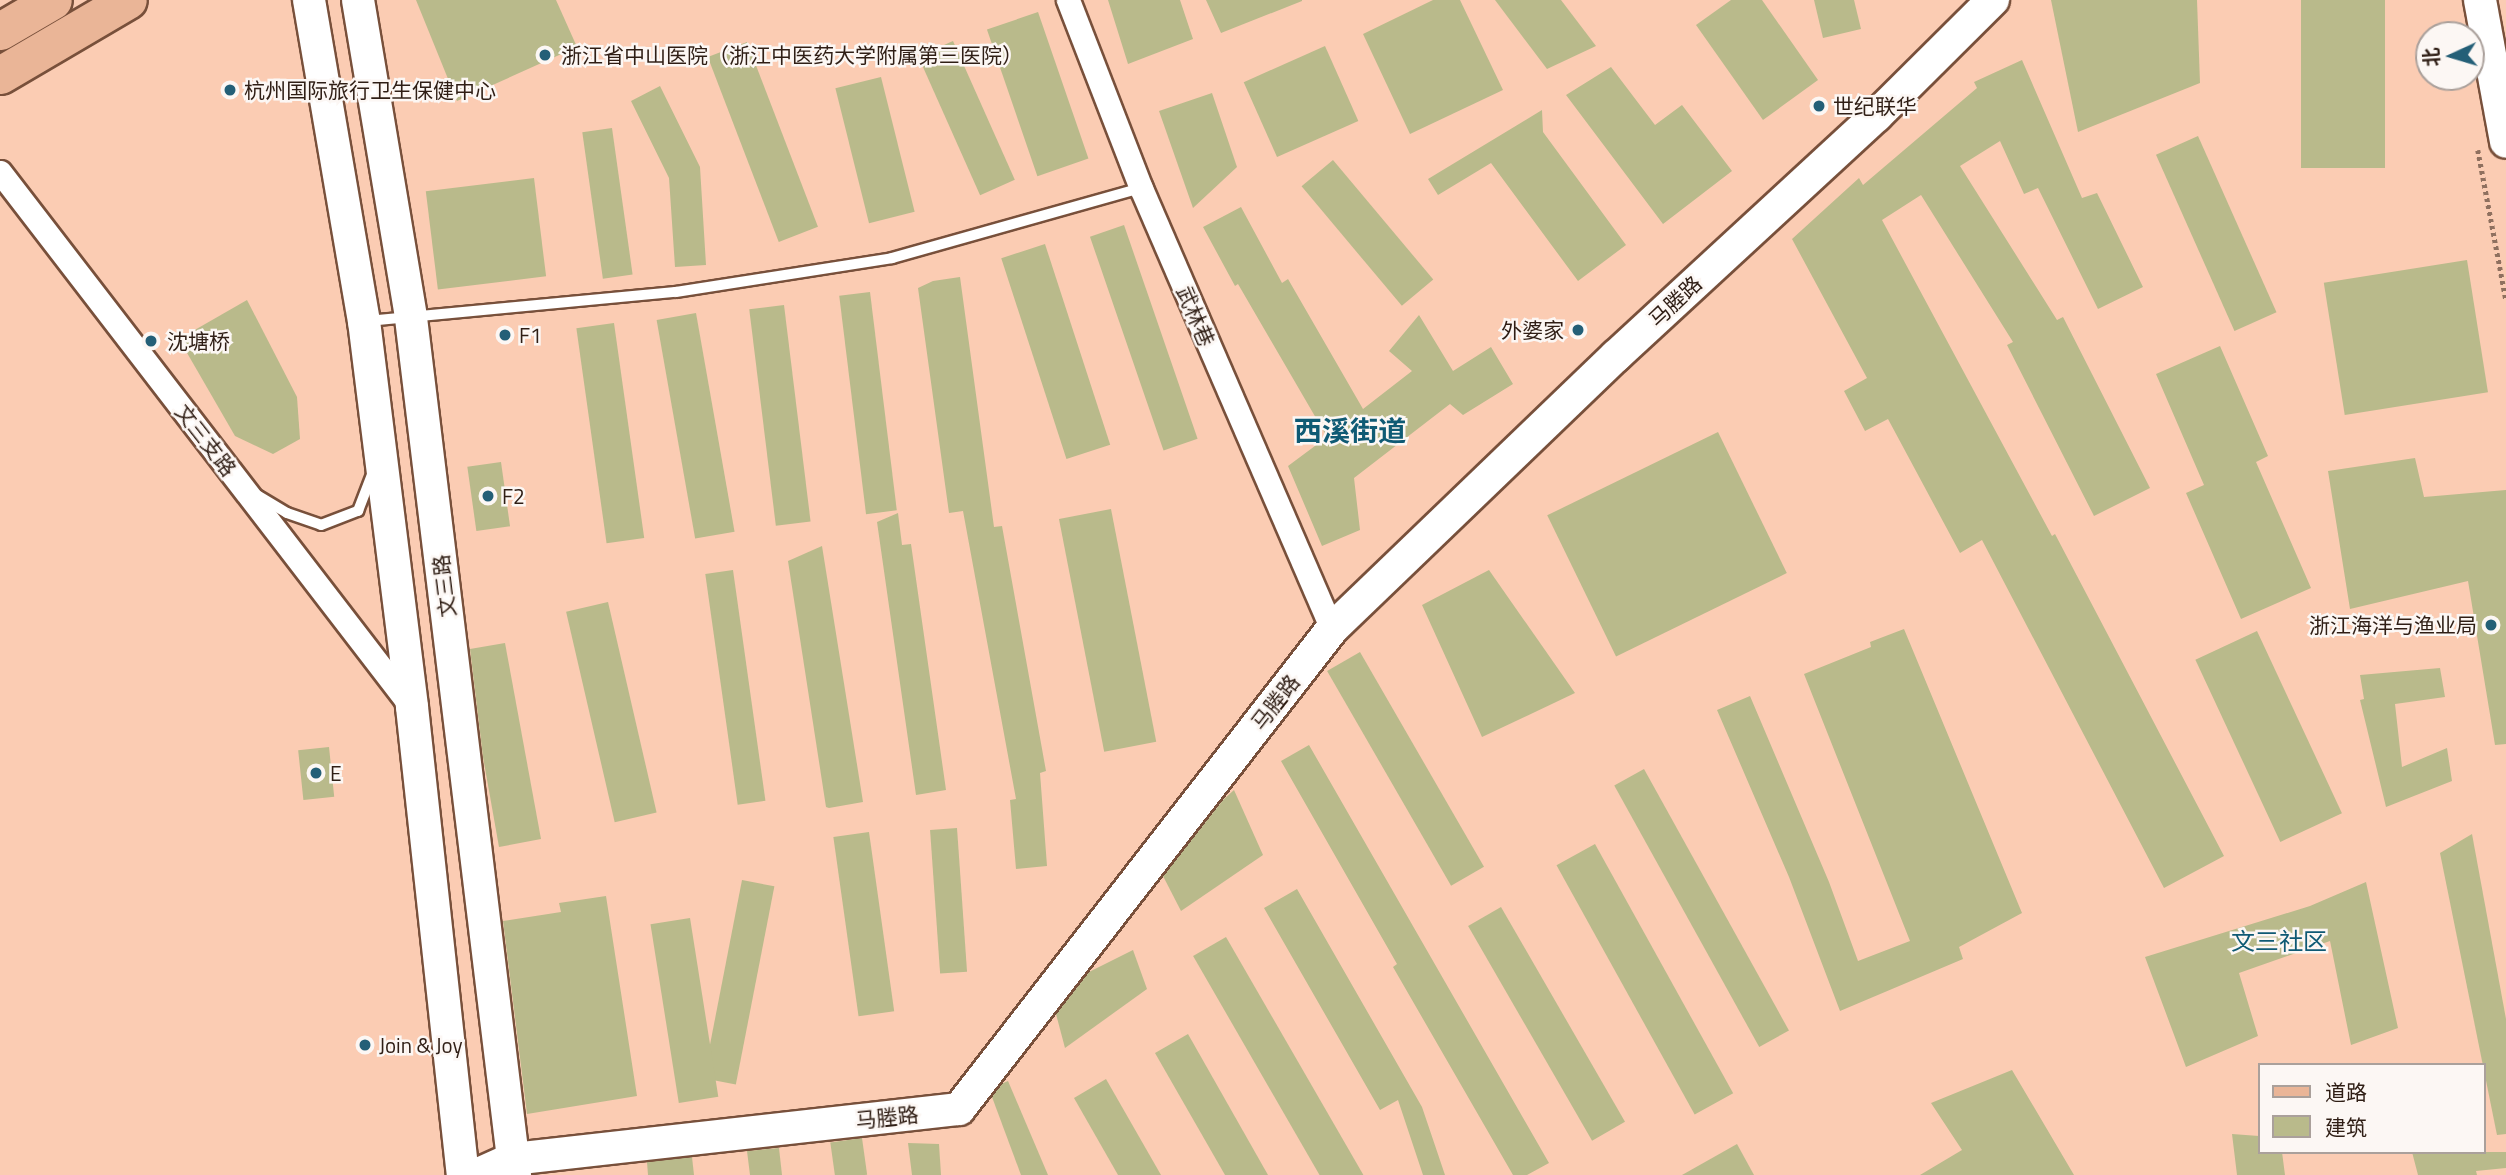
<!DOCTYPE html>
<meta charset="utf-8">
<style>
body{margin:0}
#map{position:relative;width:2506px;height:1175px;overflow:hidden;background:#fbccb3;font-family:"Titillium Web","Noto Sans SC",sans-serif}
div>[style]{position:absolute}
.building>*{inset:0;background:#b9ba8b;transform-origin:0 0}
.path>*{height:4.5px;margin-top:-2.25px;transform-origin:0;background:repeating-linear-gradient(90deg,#8f705f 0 3.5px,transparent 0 7px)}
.roads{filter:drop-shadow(2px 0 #78503b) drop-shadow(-2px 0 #78503b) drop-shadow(0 2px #78503b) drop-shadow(0 -2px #78503b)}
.lane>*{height:10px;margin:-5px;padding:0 5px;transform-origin:5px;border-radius:5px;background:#fff}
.street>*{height:23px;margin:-11.5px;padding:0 11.5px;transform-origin:11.5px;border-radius:11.5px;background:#fff}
.secondary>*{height:32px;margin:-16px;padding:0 16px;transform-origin:16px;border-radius:16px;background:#fff}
.primary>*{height:37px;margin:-18.5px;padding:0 18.5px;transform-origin:18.5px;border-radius:18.5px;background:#eab597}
.dots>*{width:19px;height:19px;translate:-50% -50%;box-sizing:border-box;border:4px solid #fcf7f4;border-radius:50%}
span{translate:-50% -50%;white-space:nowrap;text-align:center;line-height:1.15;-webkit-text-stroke:5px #fcf7f4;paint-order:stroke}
.poi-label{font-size:21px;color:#2f1e15}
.left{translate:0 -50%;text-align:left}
.right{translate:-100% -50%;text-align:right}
.street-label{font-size:21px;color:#2f1e15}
.quarter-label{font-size:24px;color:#0f5a74}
.district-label{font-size:28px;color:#0f5a74;font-weight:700}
.legend{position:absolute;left:2258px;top:1063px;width:228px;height:91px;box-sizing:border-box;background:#fcf7f4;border:2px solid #aaa09b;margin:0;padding:9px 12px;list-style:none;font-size:21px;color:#2f1e15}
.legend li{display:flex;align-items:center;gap:14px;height:35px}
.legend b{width:35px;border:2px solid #aaa09b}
.north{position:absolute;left:2415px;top:21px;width:70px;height:70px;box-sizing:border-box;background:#fcf7f4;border:2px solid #aaa09b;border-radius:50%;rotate:266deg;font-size:19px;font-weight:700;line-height:28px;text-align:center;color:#2f1e15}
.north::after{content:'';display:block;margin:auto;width:24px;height:32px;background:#245f77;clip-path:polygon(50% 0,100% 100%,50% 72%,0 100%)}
</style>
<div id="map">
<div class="building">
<i style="clip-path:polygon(416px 0,556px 0,577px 47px,457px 101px)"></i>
<i style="clip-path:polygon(1108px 0,1180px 0,1193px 39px,1128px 64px)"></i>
<i style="clip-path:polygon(1206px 0,1302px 0,1302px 1px,1221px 33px)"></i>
<i style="clip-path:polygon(1433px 0,1460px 0,1503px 90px,1410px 134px,1363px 34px)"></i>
<i style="clip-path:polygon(1495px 0,1561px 0,1596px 46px,1547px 69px)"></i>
<i style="clip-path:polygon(1731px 0,1762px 0,1818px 80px,1763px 120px,1696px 25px)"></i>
<i style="clip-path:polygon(1814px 0,1854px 0,1861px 29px,1823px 38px)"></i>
<i style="clip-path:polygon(2051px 0,2197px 0,2200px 83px,2078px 132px)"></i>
<i style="left:2301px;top:0;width:84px;height:168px"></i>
<i style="left:1038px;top:12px;width:155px;height:54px;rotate:71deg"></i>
<i style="left:953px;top:41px;width:152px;height:38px;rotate:66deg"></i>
<i style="left:747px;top:42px;width:198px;height:42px;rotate:69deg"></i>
<i style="left:1325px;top:46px;width:82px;height:89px;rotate:66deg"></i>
<i style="clip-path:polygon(2022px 60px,2082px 198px,2097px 193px,2143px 287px,2098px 309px,2038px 188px,2024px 194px,2000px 141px,1960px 166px,2057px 320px,2063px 317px,2150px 488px,2094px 516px,2007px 345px,2013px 342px,1921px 195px,1882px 220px,2052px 536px,2055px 534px,2224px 856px,2164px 888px,1982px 540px,1960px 553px,1888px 419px,1865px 431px,1844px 391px,1867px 378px,1792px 239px,1859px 178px,1863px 185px,1977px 88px,1974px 82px)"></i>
<i style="clip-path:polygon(1611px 67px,1655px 125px,1682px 105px,1732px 171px,1663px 224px,1566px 95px)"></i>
<i style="left:881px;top:77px;width:139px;height:47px;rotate:76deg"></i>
<i style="clip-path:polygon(660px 86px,700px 167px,706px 265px,675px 267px,669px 178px,631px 101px)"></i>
<i style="clip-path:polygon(1212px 93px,1237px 167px,1193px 208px,1159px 111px)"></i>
<i style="clip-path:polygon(1542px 110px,1543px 132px,1626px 245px,1578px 281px,1491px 163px,1438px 195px,1428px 179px)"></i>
<i style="left:612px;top:128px;width:148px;height:30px;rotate:82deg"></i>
<i style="left:2198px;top:136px;width:193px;height:46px;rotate:66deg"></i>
<i style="left:1333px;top:160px;width:156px;height:41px;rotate:50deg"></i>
<i style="left:534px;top:178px;width:99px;height:109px;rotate:83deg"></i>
<i style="clip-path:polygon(1241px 207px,1282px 283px,1288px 279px,1363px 409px,1412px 371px,1389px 351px,1419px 315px,1453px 371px,1491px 347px,1513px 384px,1463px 415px,1450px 404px,1354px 478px,1360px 530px,1322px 546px,1288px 466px,1327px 437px,1238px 284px,1235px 286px,1203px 227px)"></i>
<i style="left:1124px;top:225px;width:226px;height:36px;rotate:71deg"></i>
<i style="left:1045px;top:244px;width:211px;height:46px;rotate:72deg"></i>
<i style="left:2467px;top:260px;width:134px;height:145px;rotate:81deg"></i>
<i style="clip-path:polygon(960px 277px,994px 527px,1002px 526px,1046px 771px,1040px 773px,1047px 866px,1016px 869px,1010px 800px,1016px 799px,963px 511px,949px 513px,918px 288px,933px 281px)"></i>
<i style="left:870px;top:292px;width:220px;height:31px;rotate:83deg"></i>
<i style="clip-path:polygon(247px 300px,297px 397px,300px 439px,273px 454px,235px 436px,179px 339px)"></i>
<i style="left:784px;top:305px;width:218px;height:35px;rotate:83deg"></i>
<i style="left:696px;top:313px;width:222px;height:40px;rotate:80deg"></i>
<i style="left:614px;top:323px;width:217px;height:38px;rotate:82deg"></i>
<i style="clip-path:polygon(2220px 346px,2268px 456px,2256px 462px,2311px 588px,2241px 619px,2186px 493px,2204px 485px,2156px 374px)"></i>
<i style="left:1718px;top:432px;width:157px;height:190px;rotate:64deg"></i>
<i style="clip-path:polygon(2415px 458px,2424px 497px,2506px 490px,2506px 744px,2495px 745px,2468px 581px,2350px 609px,2328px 471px)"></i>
<i style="left:501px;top:462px;width:65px;height:34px;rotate:82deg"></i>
<i style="left:1111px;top:509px;width:237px;height:53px;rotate:79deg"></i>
<i style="clip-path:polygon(898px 513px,902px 545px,911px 544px,946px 790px,916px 795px,877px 522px)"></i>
<i style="clip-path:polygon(822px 546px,863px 802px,829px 808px,826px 807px,788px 561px)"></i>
<i style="left:733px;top:570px;width:233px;height:28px;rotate:82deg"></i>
<i style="clip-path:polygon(1489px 570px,1575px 693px,1482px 737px,1422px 605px)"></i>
<i style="left:608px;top:602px;width:216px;height:43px;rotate:77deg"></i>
<i style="clip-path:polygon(1904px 629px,2022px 913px,1959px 947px,1963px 959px,1840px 1011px,1789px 877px,1717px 710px,1750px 696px,1829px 882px,1858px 961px,1910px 941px,1804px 674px,1871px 647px,1870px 642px)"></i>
<i style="left:2257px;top:631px;width:201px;height:68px;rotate:65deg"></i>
<i style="clip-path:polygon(505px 643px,541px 839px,499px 847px,483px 757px,470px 649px)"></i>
<i style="left:1360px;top:652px;width:248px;height:38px;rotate:60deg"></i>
<i style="clip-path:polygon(2440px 668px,2445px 697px,2395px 704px,2402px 767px,2447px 748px,2452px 781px,2386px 807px,2360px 700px,2364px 699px,2360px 675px)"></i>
<i style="clip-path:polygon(1309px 745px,1549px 1163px,1527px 1175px,1513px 1175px,1393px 967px,1397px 964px,1281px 761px)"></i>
<i style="left:329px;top:747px;width:50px;height:31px;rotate:84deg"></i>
<i style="left:1644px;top:769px;width:299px;height:34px;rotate:61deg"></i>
<i style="clip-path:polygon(1234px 790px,1263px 855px,1181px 911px,1163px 876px,1223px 800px)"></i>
<i style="left:957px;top:828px;width:144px;height:27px;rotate:86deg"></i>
<i style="left:869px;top:832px;width:181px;height:36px;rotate:82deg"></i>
<i style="clip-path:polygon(2472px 834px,2506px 1019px,2506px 1134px,2497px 1135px,2440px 853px)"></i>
<i style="left:1595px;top:844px;width:285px;height:44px;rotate:61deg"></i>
<i style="left:742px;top:880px;width:33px;height:202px;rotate:11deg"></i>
<i style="clip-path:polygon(2366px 882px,2398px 1028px,2351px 1045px,2330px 941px,2239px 973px,2258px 1036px,2186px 1067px,2145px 957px,2310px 906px)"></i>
<i style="clip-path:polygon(1297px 889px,1422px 1107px,1445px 1175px,1423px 1175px,1398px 1100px,1380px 1110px,1264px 908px)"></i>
<i style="clip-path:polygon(606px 896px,637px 1096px,527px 1114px,503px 921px,561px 912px,559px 903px)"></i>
<i style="left:1501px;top:907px;width:248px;height:38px;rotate:60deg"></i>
<i style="left:690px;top:918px;width:181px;height:40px;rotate:81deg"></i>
<i style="left:1226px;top:937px;width:275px;height:38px;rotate:60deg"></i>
<i style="clip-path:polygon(1133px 950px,1147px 989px,1065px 1048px,1056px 1014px,1089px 972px)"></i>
<i style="clip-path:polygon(1188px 1034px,1268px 1175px,1225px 1175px,1155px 1053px)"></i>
<i style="clip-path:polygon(2012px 1070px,2074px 1175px,1920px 1175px,1962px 1150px,1931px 1103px)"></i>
<i style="clip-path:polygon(1106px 1079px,1161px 1175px,1118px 1175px,1074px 1098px)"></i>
<i style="clip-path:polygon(1008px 1081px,1048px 1175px,1021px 1175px,992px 1097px,1001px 1084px)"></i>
<i style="clip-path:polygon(2232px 1134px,2259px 1136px,2259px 1152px,2282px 1152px,2285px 1175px,2237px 1175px)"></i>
<i style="left:862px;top:1138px;width:37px;height:32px;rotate:82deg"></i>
<i style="clip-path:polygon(908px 1143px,939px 1144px,941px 1175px,912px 1175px)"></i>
<i style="clip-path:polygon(1737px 1144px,1754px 1175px,1682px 1175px)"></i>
<i style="clip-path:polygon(779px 1148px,782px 1175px,750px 1175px,747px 1151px)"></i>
<i style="clip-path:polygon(2412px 1152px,2506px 1152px,2506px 1168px,2476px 1171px,2477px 1175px,2418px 1175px)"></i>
<i style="clip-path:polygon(692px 1157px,694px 1175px,648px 1175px,647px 1162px)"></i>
</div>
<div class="path">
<i style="left:2478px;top:150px;width:152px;rotate:79.4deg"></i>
</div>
<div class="roads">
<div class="lane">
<i style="left:367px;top:321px;width:310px;rotate:-5.4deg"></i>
<i style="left:676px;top:292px;width:219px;rotate:-8.9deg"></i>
<i style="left:892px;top:258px;width:259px;rotate:-15.7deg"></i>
<i style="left:257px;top:495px;width:35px;rotate:31deg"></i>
<i style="left:287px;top:513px;width:36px;rotate:19deg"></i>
<i style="left:321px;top:525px;width:40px;rotate:-21deg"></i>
<i style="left:358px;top:511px;width:42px;rotate:-69deg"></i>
</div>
<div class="street">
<i style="left:1068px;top:0;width:202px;rotate:68.8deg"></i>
<i style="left:1141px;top:188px;width:481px;rotate:66.6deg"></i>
<i style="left:0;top:172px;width:672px;rotate:52.43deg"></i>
</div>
<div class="secondary">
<i style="left:309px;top:0;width:326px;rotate:80.3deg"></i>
<i style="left:364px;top:321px;width:389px;rotate:82.9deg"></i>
<i style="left:412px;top:707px;width:471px;rotate:83.8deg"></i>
<i style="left:358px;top:0;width:322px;rotate:80.5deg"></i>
<i style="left:411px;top:318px;width:863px;rotate:83.08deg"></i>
<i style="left:2480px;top:0;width:144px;rotate:79.6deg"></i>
<i style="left:476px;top:1175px;width:39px;rotate:-24deg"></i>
<i style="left:512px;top:1159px;width:450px;rotate:-6.4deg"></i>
<i style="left:959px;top:1109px;width:608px;rotate:-52.15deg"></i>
<i style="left:1332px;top:629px;width:394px;rotate:-43.9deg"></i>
<i style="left:1616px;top:356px;width:354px;rotate:-42.7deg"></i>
<i style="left:1876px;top:116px;width:165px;rotate:-44.8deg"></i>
</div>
<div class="primary">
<i style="left:0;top:31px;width:61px;rotate:-30.3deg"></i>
<i style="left:0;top:75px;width:148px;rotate:-30.4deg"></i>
</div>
</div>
<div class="dots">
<i style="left:545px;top:55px;background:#245f77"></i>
<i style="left:230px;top:90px;background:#245f77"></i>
<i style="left:1819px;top:106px;background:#245f77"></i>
<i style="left:1578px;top:330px;background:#245f77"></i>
<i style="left:505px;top:335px;background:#245f77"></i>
<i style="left:151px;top:341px;background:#245f77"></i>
<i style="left:488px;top:496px;background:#245f77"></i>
<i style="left:2491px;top:625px;background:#245f77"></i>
<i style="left:316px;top:773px;background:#245f77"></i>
<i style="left:365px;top:1045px;background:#245f77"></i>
</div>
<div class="poi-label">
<span class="left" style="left:561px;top:55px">浙江省中山医院（浙江中医药大学附属第三医院）</span>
<span class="left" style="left:244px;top:90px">杭州国际旅行卫生保健中心</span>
<span class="left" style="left:1833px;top:106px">世纪联华</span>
<span class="right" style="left:1564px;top:330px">外婆家</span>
<span class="left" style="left:519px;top:335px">F1</span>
<span class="left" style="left:167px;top:341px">沈塘桥</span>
<span class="left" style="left:502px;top:496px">F2</span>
<span class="right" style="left:2477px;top:625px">浙江海洋与渔业局</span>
<span class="left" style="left:330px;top:773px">E</span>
<span class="left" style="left:379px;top:1045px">Join &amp; Joy</span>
</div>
<div class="street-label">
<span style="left:1675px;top:301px;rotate:-43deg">马塍路</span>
<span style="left:1196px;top:316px;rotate:67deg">武林巷</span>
<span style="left:206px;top:440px;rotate:52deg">文三支路</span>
<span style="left:444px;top:586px;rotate:-97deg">文三路</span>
<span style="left:1275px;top:702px;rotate:-52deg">马塍路</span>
<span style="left:887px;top:1117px;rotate:-6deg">马塍路</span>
</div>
<div class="quarter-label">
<span style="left:2279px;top:942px">文三社区</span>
</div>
<div class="district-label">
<span style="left:1350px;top:431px">西溪街道</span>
</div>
<ul class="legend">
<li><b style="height:9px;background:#eab597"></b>道路</li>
<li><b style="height:19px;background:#b9ba8b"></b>建筑</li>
</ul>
<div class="north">北</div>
</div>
